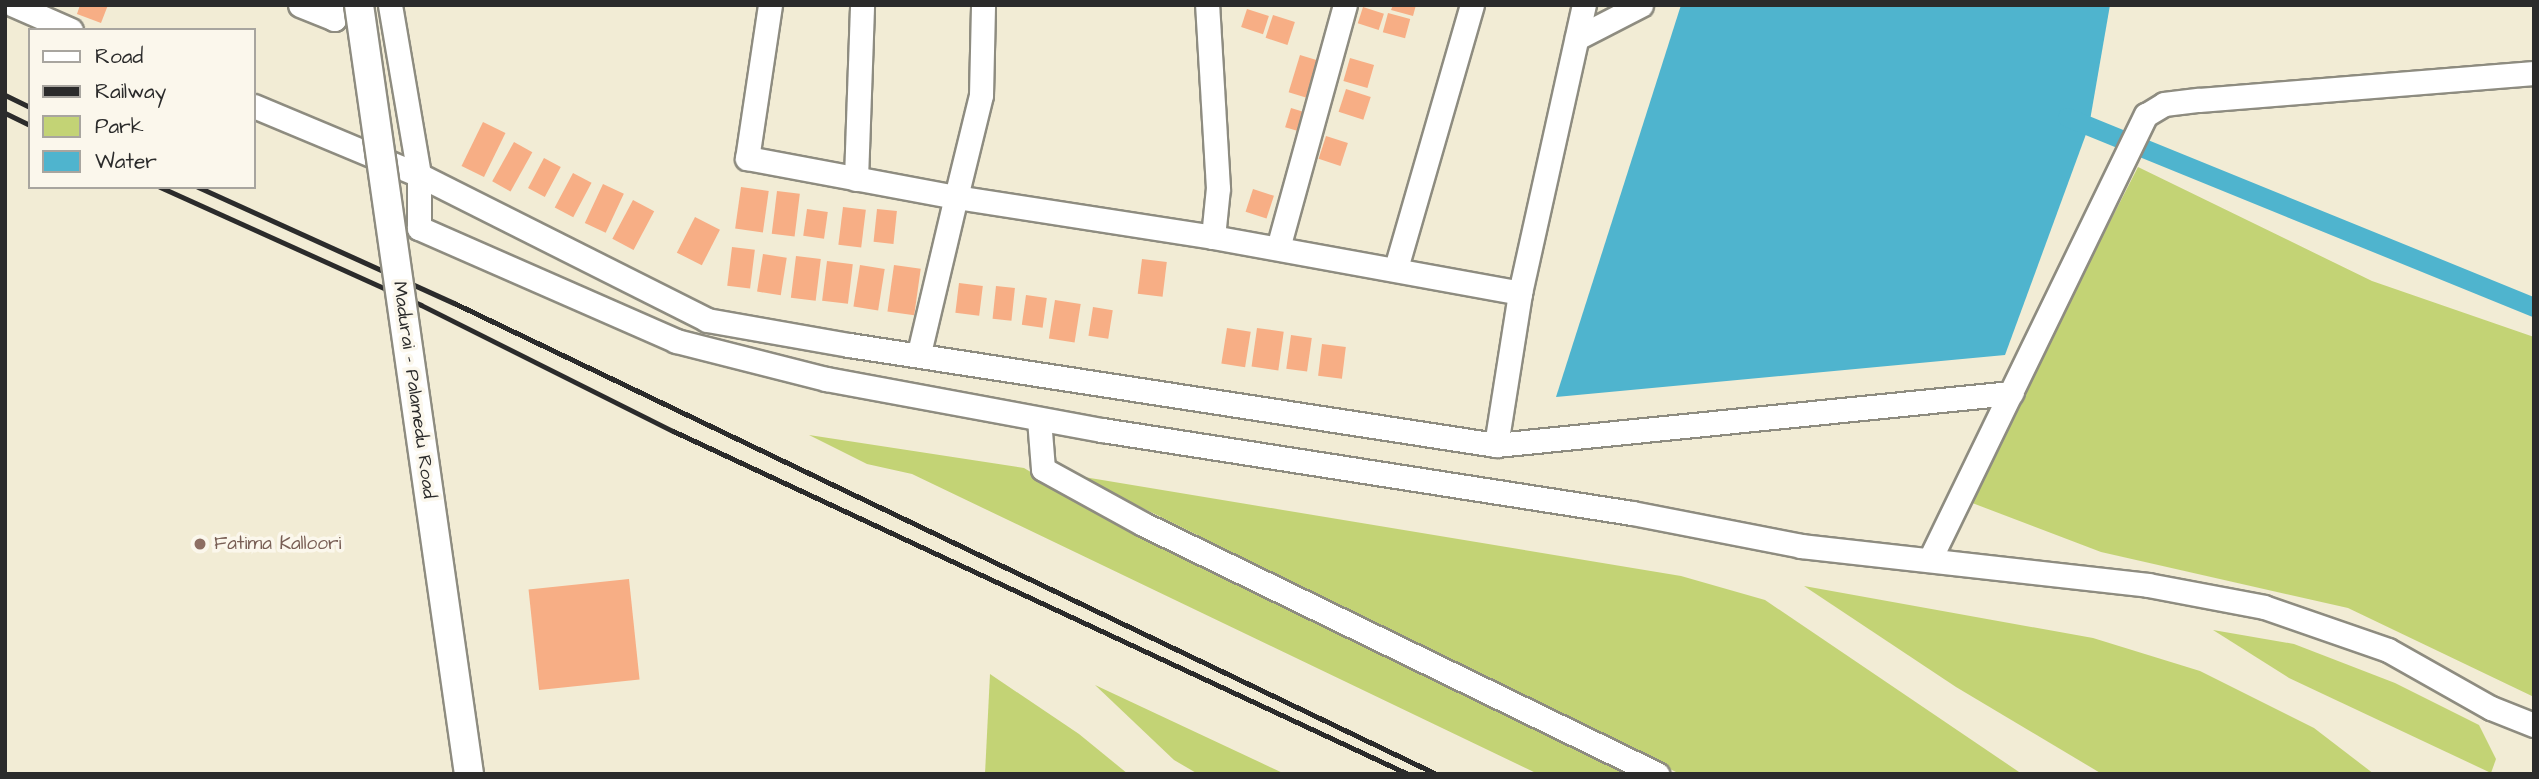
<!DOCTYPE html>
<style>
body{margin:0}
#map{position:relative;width:2539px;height:779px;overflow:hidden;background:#f2ecd5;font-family:"Architects Daughter",sans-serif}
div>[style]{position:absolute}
.green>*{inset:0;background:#c3d375}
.water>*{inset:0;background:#4fb4ce}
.canal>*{height:19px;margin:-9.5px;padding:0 9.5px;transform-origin:9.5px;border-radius:9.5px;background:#4fb4ce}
.building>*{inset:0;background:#f7ae85;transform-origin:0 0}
.roads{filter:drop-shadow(2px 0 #8e8c80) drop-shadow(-2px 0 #8e8c80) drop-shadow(0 2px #8e8c80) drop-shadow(0 -2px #8e8c80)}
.minor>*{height:23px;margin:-11.5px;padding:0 11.5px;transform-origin:11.5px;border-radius:11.5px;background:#fff}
.rail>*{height:5px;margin:-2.5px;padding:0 2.5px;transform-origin:2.5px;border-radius:2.5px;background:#2b2b2b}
.bridges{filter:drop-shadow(2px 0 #8e8c80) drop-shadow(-2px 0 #8e8c80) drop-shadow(0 2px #8e8c80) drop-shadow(0 -2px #8e8c80)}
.major-bridge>*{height:28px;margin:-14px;padding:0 14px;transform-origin:14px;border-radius:14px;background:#fff}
.dots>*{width:19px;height:19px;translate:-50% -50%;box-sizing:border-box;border:4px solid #fbf7ec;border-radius:50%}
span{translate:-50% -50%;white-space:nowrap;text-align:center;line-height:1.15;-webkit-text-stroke:7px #fbf7ec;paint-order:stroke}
.street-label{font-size:19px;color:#2b2b2b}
.education-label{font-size:19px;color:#785e54}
.left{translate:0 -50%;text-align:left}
.frame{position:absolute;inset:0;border:7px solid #2b2b2b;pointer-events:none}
.legend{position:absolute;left:28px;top:28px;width:228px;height:161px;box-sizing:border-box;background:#fbf7ec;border:2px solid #a8a59f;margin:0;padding:9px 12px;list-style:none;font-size:21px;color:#2b2b2b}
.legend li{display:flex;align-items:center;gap:14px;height:35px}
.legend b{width:35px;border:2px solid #a8a59f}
</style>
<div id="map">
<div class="green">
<i style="clip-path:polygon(2138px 167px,2372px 281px,2534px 337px,2534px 697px,2348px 608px,2101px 552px,1967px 501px)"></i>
<i style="clip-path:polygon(809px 435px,1024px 468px,1147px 541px,1628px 774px,1538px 774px,912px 474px,867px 464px)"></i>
<i style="clip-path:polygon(1078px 476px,1681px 576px,1765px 600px,2022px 774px,1680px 774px)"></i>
<i style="clip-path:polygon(1804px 586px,2093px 638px,2200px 671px,2314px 728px,2374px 774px,2102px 774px,1956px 687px)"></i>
<i style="clip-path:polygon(2213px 630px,2294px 644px,2395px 683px,2479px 725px,2496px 759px,2491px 773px,2289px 678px)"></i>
<i style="clip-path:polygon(990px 674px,1079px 734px,1128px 774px,985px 774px)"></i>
<i style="clip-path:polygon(1095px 685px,1285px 774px,1198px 774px,1174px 760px)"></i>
</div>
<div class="water">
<i style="clip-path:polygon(1681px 5px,2110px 5px,2089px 126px,2005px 355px,1556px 397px)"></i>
</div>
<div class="canal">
<i style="left:2067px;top:117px;width:504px;rotate:22.14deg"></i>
</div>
<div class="building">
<i style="clip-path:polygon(80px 5px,108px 5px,101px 23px,77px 14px)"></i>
<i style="clip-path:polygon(1393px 5px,1416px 5px,1413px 16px,1391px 10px)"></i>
<i style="left:1363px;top:7px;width:22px;height:17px;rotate:18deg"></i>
<i style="left:1247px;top:9px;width:23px;height:19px;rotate:18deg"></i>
<i style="left:1388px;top:13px;width:23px;height:20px;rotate:15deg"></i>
<i style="left:1273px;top:15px;width:23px;height:24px;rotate:18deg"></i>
<i style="left:1300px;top:55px;width:24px;height:39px;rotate:17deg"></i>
<i style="left:1350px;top:58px;width:25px;height:24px;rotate:16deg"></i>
<i style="left:1346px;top:89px;width:26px;height:24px;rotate:18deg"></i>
<i style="left:1291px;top:108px;width:17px;height:20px;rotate:17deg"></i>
<i style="left:483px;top:122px;width:25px;height:49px;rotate:26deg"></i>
<i style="left:1326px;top:136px;width:23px;height:24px;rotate:18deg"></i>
<i style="left:514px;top:142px;width:21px;height:45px;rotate:29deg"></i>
<i style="left:544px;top:158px;width:19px;height:34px;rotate:28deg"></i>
<i style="left:573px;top:173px;width:21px;height:39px;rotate:28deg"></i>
<i style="left:603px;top:184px;width:23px;height:43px;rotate:25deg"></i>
<i style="left:741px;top:187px;width:28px;height:42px;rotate:8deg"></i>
<i style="left:1253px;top:189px;width:22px;height:24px;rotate:18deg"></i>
<i style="left:777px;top:191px;width:23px;height:43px;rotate:7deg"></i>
<i style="left:633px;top:200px;width:24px;height:44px;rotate:28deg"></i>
<i style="left:843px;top:207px;width:23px;height:38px;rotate:7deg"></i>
<i style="left:807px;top:209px;width:21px;height:27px;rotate:8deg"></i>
<i style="left:877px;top:209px;width:20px;height:33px;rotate:6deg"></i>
<i style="left:695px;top:217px;width:28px;height:40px;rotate:27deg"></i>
<i style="left:732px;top:247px;width:23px;height:39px;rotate:7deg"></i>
<i style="left:763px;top:254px;width:24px;height:38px;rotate:9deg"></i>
<i style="left:796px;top:256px;width:25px;height:42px;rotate:7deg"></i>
<i style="left:1142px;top:259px;width:25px;height:35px;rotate:7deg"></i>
<i style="left:827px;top:261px;width:26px;height:40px;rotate:7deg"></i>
<i style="left:860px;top:265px;width:25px;height:42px;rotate:9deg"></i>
<i style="left:894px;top:265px;width:27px;height:47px;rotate:8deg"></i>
<i style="left:959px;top:283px;width:24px;height:30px;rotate:7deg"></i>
<i style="left:996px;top:286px;width:19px;height:33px;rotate:6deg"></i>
<i style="left:1026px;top:295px;width:21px;height:30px;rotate:8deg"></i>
<i style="left:1055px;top:300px;width:26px;height:39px;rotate:9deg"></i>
<i style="left:1093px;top:307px;width:20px;height:29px;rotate:9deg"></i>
<i style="left:1227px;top:328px;width:24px;height:36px;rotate:9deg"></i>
<i style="left:1257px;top:328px;width:27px;height:39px;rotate:8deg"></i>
<i style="left:1291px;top:335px;width:21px;height:34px;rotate:8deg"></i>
<i style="left:1322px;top:344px;width:24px;height:32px;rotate:7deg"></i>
<i style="left:629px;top:579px;width:101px;height:101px;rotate:84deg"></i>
</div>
<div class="roads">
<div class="minor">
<i style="left:14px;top:5px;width:62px;rotate:23.7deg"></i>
<i style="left:300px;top:5px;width:37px;rotate:22deg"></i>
<i style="left:334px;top:19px;width:14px;rotate:-98deg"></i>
<i style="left:390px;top:5px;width:172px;rotate:80.3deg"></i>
<i style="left:419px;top:175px;width:53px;rotate:90deg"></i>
<i style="left:419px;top:228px;width:281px;rotate:23.7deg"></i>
<i style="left:676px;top:341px;width:155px;rotate:14.2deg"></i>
<i style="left:826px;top:379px;width:281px;rotate:10.5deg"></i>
<i style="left:1102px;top:430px;width:536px;rotate:8.9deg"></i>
<i style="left:1632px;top:513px;width:172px;rotate:11deg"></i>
<i style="left:1801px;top:546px;width:349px;rotate:6.4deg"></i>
<i style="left:2148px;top:585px;width:118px;rotate:10.7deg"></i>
<i style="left:2264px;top:607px;width:131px;rotate:19.1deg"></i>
<i style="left:2388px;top:650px;width:118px;rotate:29.4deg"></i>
<i style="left:2491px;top:708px;width:46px;rotate:21.6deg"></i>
<i style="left:770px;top:5px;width:155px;rotate:98.5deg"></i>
<i style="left:747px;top:158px;width:213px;rotate:10.6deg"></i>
<i style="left:956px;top:197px;width:105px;rotate:-76.2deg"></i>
<i style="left:981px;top:95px;width:90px;rotate:-88.7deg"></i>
<i style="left:1577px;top:38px;width:72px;rotate:-27.3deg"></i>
<i style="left:254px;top:106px;width:179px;rotate:22.7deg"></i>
<i style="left:419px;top:175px;width:322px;rotate:26.7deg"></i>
<i style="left:707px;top:320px;width:144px;rotate:10deg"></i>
<i style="left:849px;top:345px;width:655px;rotate:8.79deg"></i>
<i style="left:1496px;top:445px;width:518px;rotate:-5.77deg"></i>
<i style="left:856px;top:179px;width:174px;rotate:-88deg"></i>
<i style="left:1213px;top:237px;width:312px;rotate:10.3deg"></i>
<i style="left:1520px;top:293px;width:295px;rotate:-77.5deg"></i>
<i style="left:1278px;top:248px;width:252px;rotate:-74.6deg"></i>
<i style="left:1396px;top:268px;width:274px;rotate:-73.9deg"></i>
<i style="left:919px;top:353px;width:160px;rotate:-76.7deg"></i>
<i style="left:956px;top:197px;width:260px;rotate:8.8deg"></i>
<i style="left:1213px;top:237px;width:49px;rotate:-84.2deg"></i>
<i style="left:1218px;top:188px;width:183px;rotate:-93.4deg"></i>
<i style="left:1039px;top:419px;width:50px;rotate:85.4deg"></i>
<i style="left:1043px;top:469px;width:114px;rotate:28.8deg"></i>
<i style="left:1143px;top:524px;width:572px;rotate:25.94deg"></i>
<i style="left:1496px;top:445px;width:154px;rotate:-81deg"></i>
<i style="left:1930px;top:559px;width:494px;rotate:-64.1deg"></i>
<i style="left:2146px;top:115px;width:21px;rotate:-31deg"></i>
<i style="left:2164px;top:104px;width:35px;rotate:-7deg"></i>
<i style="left:2199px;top:100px;width:336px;rotate:-4.6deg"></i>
</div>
</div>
<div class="rail">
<i style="left:5px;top:95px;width:28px;rotate:26deg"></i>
<i style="left:5px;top:113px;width:28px;rotate:26deg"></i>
<i style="left:160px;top:187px;width:286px;rotate:24.3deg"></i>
<i style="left:421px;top:305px;width:282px;rotate:26.6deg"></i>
<i style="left:673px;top:431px;width:811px;rotate:25.02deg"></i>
<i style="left:198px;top:187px;width:281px;rotate:24.4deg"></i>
<i style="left:454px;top:303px;width:1089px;rotate:25.62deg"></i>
</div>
<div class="bridges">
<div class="major-bridge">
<i style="left:359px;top:5px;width:777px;rotate:81.86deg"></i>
</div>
</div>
<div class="dots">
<i style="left:200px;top:544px;background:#8d6e63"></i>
</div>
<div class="street-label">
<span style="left:414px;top:390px;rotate:82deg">Madurai - Palamedu Road</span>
</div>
<div class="education-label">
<span class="left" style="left:214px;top:544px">Fatima Kalloori</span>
</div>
<div class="frame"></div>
<ul class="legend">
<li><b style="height:9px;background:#fff"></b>Road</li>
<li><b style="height:9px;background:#2b2b2b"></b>Railway</li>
<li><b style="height:19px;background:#c3d375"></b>Park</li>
<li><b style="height:19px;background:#4fb4ce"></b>Water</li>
</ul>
</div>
